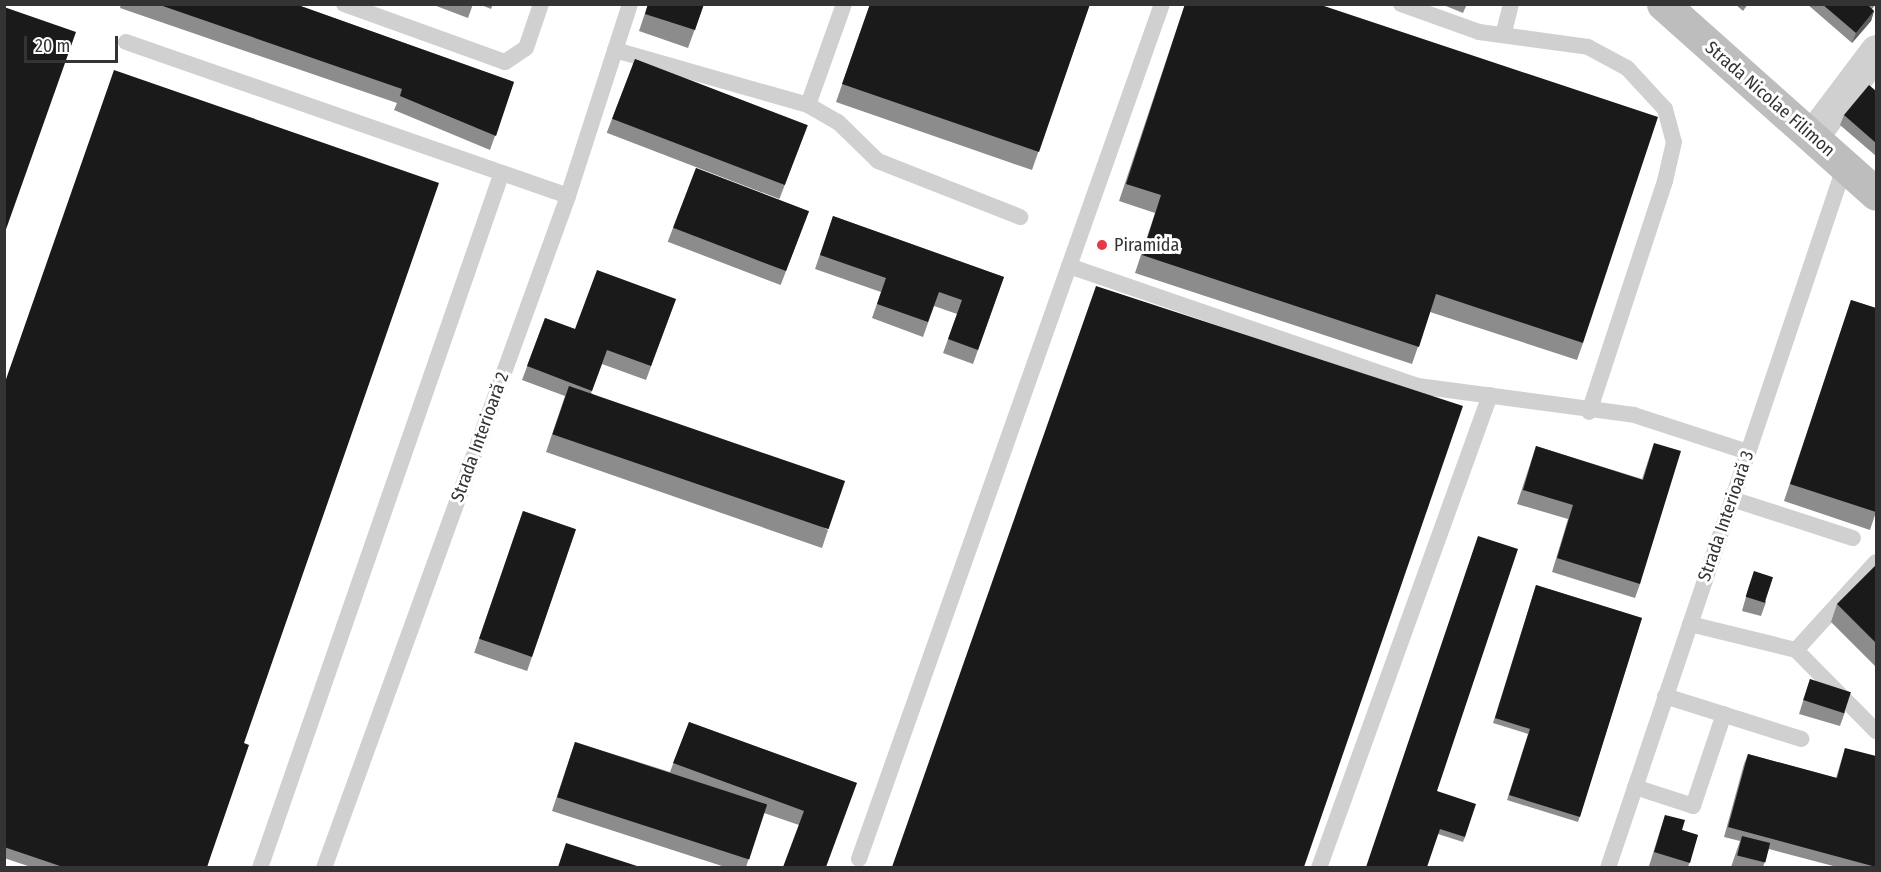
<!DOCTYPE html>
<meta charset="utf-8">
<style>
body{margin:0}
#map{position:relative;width:1881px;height:872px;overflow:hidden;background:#fff;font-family:"Fira Sans Condensed",sans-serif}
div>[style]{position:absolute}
.lane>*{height:16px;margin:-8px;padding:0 8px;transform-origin:8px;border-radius:8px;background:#d0d0d0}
.street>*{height:33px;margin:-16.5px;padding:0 16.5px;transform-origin:16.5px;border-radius:16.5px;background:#d0d0d0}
.secondary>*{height:33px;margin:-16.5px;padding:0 16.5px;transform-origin:16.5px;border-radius:16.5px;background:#bdbdbd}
.wall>*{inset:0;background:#8c8c8c;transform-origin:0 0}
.shaded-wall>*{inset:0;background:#5f5f5f}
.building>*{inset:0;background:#1a1a1a;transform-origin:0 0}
.dots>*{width:16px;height:16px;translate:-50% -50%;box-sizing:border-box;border:3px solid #fff;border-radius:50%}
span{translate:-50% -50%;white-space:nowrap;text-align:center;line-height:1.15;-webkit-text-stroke:6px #fff;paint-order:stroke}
.street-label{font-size:18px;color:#333}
.poi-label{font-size:18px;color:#333}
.left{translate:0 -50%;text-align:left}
.frame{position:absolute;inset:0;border:6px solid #333;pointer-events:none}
.scale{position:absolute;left:24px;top:36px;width:94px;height:27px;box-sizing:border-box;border:3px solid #333;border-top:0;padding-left:8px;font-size:18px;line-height:21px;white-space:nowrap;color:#333;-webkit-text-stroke:4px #fff;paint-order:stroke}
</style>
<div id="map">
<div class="lane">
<i style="left:344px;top:4px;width:171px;rotate:19.8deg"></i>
<i style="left:505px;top:62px;width:25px;rotate:-34deg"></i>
<i style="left:526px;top:48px;width:46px;rotate:-71.2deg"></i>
<i style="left:1401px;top:4px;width:83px;rotate:19.7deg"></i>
<i style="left:1479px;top:32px;width:110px;rotate:7.8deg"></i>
<i style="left:1588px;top:47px;width:44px;rotate:28.3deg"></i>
<i style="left:1627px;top:68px;width:56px;rotate:47.2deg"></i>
<i style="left:1665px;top:109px;width:34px;rotate:75deg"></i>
<i style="left:1674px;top:142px;width:40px;rotate:103deg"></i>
<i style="left:1665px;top:181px;width:243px;rotate:108.2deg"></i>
<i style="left:1504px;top:32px;width:29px;rotate:-76deg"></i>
<i style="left:126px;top:42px;width:468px;rotate:19.2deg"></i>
<i style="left:615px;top:50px;width:201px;rotate:15.9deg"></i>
<i style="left:808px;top:105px;width:34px;rotate:30deg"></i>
<i style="left:838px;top:122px;width:56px;rotate:44.3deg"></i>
<i style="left:878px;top:161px;width:153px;rotate:21.5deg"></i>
<i style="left:808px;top:105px;width:107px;rotate:-70.4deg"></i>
<i style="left:1069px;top:266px;width:369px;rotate:19deg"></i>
<i style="left:1418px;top:386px;width:218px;rotate:7.6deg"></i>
<i style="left:1634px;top:415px;width:120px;rotate:18deg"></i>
<i style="left:1732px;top:499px;width:127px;rotate:17.9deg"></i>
<i style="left:1690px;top:624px;width:109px;rotate:13.8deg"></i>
<i style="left:1796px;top:650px;width:119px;rotate:-47.7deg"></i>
<i style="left:1796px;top:650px;width:114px;rotate:45.4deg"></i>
<i style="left:1665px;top:696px;width:143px;rotate:17.5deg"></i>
<i style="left:1635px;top:787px;width:61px;rotate:18.1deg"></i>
<i style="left:1693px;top:806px;width:97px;rotate:-71.4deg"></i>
<i style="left:859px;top:859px;width:907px;rotate:-70.49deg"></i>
<i style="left:260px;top:868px;width:734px;rotate:-70.82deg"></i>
<i style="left:324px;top:868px;width:715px;rotate:-70.04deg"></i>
<i style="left:568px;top:196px;width:202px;rotate:-72.1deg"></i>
<i style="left:1319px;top:868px;width:503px;rotate:-70.12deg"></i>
<i style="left:1608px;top:868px;width:742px;rotate:-71.37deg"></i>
</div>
<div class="street">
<i style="left:1813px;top:135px;width:105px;rotate:-53.1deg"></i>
</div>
<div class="secondary">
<i style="left:1663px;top:4px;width:285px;rotate:41.7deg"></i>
</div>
<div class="wall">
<i style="clip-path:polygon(121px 4px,295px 4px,514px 82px,490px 150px,394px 110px,397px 103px,120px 8px)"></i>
<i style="clip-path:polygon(431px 4px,473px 4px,468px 18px)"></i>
<i style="clip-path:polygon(479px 4px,493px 4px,491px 9px)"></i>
<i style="clip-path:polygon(648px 4px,704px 4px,688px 48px,639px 31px)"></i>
<i style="clip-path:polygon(870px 4px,1090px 4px,1032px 170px,836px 102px)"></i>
<i style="clip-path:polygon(1185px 4px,1318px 4px,1583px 343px,1577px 360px,1430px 312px,1412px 364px,1135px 273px,1155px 213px,1119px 201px)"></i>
<i style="clip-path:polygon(1441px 4px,1467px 4px,1463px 13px)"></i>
<i style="clip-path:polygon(1735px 4px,1748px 4px,1743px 11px)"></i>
<i style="clip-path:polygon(1807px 4px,1876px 4px,1872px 9px,1874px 11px,1871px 21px,1852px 43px)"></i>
<i style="left:635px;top:59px;width:185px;height:79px;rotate:21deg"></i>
<i style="clip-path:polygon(1876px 89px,1876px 156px,1840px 125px,1844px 115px,1876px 90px)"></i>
<i style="left:696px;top:168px;width:121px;height:79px;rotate:21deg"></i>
<i style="clip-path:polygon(833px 216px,1004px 277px,973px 364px,943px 353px,957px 314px,934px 306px,923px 337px,872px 318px,881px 292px,815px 269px)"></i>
<i style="clip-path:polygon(676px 299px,646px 380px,602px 364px,591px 393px,828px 530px,822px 548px,546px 452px,565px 396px,522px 380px,545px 318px,575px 329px)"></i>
<i style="clip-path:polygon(1851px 300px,1876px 308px,1876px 512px,1870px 530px,1784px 501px)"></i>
<i style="clip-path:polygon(4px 385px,244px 743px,207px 867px,31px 867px,4px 858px)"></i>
<i style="clip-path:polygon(1654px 443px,1640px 584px,1635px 598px,1552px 572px,1568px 519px,1517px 504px,1536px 446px,1642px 479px)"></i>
<i style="left:523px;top:511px;width:56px;height:150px;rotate:19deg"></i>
<i style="clip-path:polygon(1876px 565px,1876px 667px,1831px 622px,1837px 604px)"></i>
<i style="clip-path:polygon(1754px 571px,1766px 602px,1761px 616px,1742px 611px,1749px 586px)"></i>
<i style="clip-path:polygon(1536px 585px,1642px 618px,1578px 822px,1507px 800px,1528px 734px,1493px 723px)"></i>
<i style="clip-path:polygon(1810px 679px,1845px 712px,1840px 726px,1799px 714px)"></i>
<i style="clip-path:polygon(689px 722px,857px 783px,799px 825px,764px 813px,746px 867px,725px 867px,552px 811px,575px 742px,670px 772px)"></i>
<i style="clip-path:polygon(1845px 748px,1876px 867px,1837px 867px,1769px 849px,1763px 867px,1731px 867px,1740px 841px,1724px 837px,1744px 764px,1748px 754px,1836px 778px)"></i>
<i style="clip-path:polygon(1437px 791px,1465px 837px,1463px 842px,1438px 834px)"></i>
<i style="clip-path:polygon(1665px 815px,1682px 830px,1698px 835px,1688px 867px,1653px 867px,1649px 866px)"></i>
</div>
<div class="shaded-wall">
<i style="clip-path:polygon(1874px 11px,1871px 21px,1852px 43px,1856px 33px)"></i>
</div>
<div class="building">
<i style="clip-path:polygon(157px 4px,295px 4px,514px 82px,496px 136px,400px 96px,402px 89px)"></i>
<i style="clip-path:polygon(648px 4px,704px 4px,695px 30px,645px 14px)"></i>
<i style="clip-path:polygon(870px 4px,1090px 4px,1039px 152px,842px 84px)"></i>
<i style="clip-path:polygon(1185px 4px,1318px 4px,1658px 117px,1583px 343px,1436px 294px,1419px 347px,1142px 255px,1161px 195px,1126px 184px)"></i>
<i style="clip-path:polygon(1822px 4px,1867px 4px,1874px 11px,1856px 33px)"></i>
<i style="clip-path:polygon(4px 7px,76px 32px,4px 235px)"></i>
<i style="left:635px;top:59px;width:185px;height:64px;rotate:21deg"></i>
<i style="clip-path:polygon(114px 70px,439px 183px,244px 743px,249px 745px,207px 867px,63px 867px,4px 847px,4px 385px)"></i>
<i style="clip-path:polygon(1869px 85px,1876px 91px,1876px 143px,1844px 115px)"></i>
<i style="left:696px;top:168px;width:121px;height:64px;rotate:21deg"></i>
<i style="clip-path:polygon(833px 216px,1004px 277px,978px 350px,948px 339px,962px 300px,939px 292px,928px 322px,877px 304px,886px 278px,820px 255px)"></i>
<i style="clip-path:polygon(597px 270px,676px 299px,651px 366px,607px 350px,592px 391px,527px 366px,545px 318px,575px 329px)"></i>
<i style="clip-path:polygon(1096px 286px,1463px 406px,1304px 867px,892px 867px)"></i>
<i style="clip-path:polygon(1851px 300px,1876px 308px,1876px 512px,1790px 484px)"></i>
<i style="left:569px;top:386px;width:292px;height:51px;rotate:19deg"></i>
<i style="clip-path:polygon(1654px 443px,1681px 451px,1640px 584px,1557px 558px,1573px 505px,1523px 490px,1536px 446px,1643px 480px)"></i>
<i style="left:523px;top:511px;width:56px;height:135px;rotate:19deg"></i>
<i style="clip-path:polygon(1478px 536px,1518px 549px,1437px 791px,1476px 804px,1465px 837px,1440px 829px,1427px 867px,1366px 867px)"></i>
<i style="clip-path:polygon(1876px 565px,1876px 643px,1837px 604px)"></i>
<i style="left:1754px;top:571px;width:20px;height:27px;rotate:18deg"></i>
<i style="clip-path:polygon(1536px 585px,1642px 618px,1580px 817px,1509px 795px,1530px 729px,1495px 718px)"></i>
<i style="left:1810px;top:679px;width:43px;height:22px;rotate:18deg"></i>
<i style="clip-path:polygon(689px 722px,857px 783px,826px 867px,783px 867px,804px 811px,673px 763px)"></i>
<i style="left:575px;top:742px;width:202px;height:58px;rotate:18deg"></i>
<i style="clip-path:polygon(1845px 748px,1876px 756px,1876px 867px,1728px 827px,1748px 754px,1837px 778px)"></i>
<i style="clip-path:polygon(1665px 815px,1685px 820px,1682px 830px,1698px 835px,1690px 863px,1654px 852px)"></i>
<i style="left:1742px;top:836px;width:29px;height:20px;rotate:14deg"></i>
<i style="clip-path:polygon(566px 843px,640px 867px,558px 867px)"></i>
</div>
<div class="dots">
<i style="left:1102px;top:245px;background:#e63946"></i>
</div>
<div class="street-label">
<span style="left:1770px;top:99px;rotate:41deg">Strada Nicolae Filimon</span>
<span style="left:480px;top:437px;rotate:-70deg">Strada Interioară 2</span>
<span style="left:1726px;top:516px;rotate:-71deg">Strada Interioară 3</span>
</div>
<div class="poi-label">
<span class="left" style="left:1114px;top:245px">Piramida</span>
</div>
<div class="frame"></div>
<div class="scale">20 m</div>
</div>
